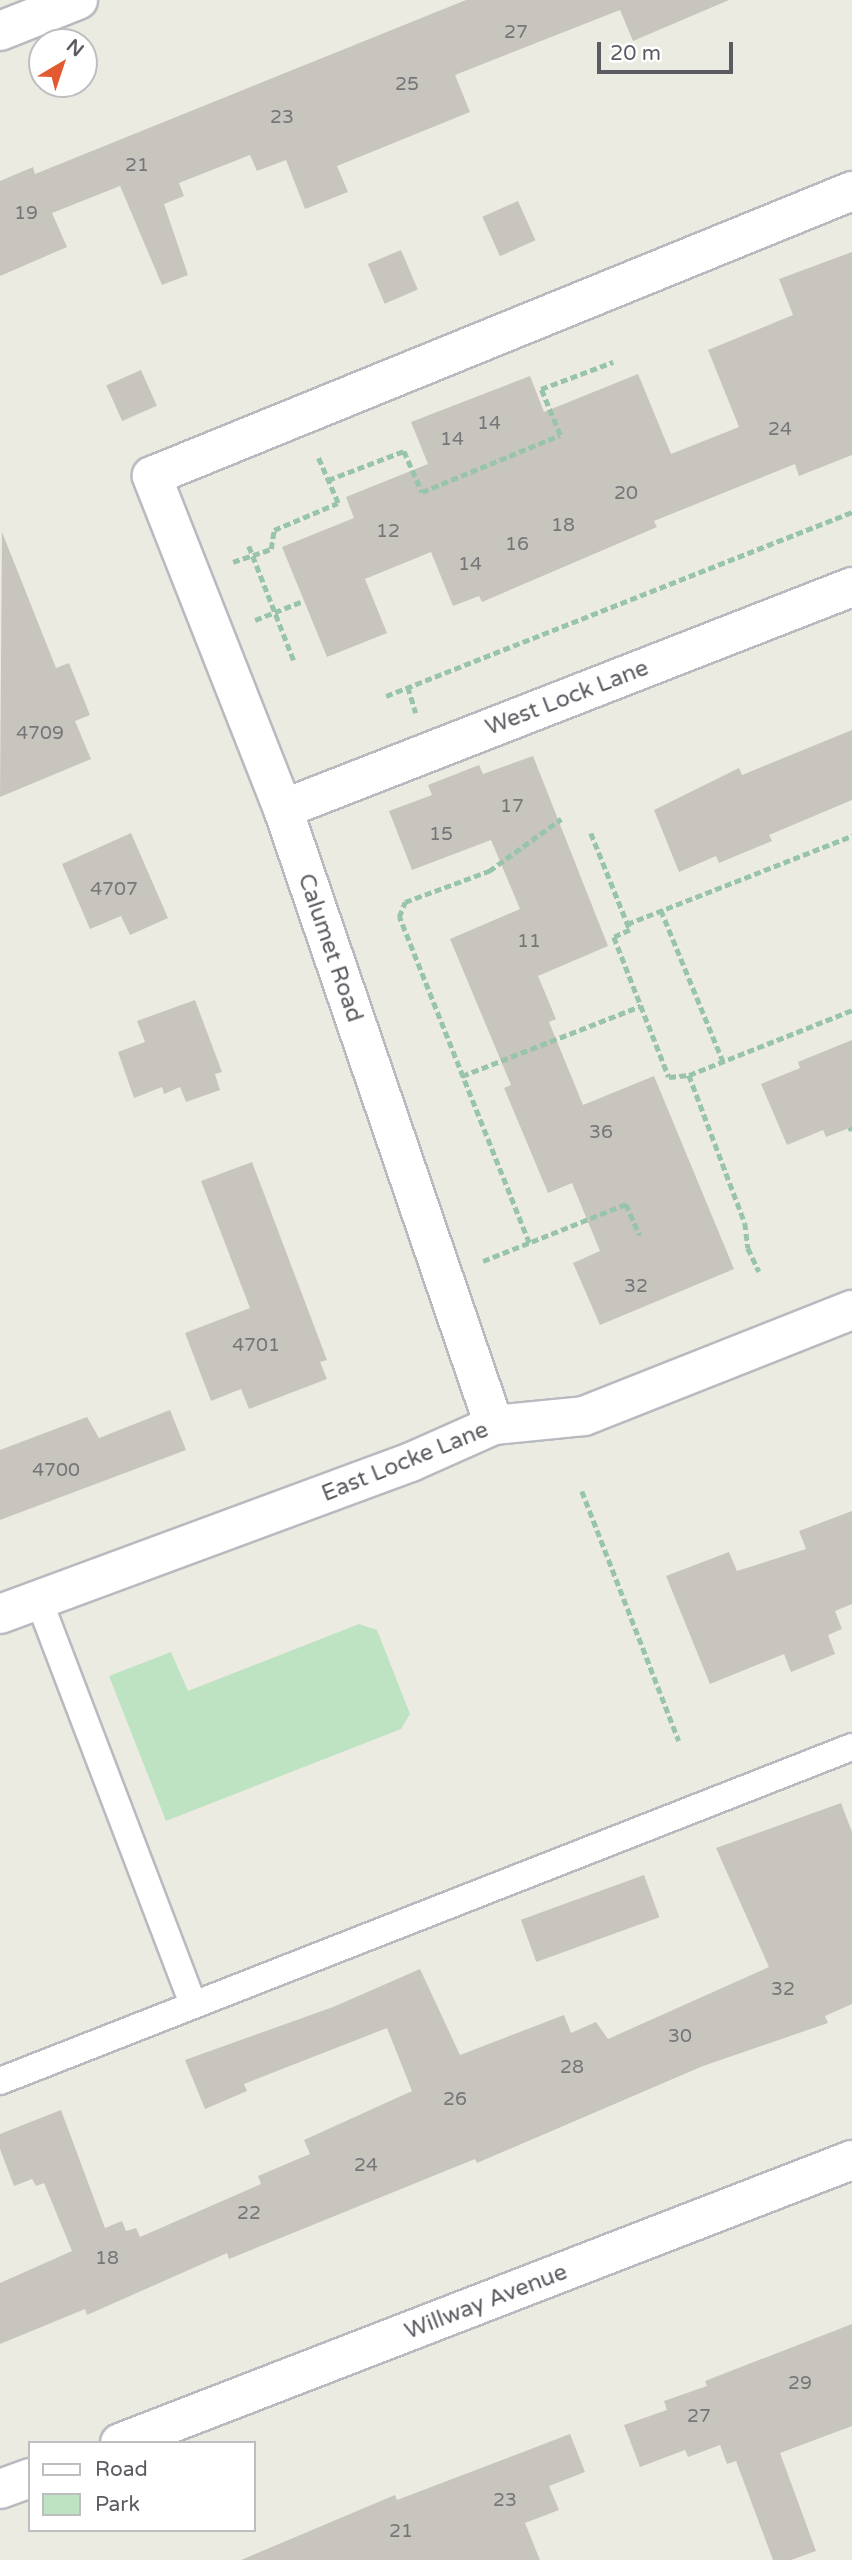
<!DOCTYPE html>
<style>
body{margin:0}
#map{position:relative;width:852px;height:2560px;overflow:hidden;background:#ecebe1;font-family:"Varela Round",sans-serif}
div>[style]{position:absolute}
.green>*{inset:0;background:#bee3c3}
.building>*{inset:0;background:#c8c5be;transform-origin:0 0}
.path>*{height:4.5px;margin-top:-2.25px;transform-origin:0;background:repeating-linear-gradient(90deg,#97c4aa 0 7px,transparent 0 10.5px)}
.roads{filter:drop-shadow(2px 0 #b9bac0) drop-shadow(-2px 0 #b9bac0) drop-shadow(0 2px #b9bac0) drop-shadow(0 -2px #b9bac0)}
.lane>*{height:26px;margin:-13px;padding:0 13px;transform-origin:13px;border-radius:13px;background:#fff}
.street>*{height:38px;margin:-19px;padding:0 19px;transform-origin:19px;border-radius:19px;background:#fff}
span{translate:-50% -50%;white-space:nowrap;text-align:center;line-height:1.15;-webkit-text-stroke:6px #fff;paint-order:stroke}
.number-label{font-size:19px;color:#767679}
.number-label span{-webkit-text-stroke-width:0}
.street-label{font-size:23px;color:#5a5c62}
.legend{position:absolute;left:28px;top:2441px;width:228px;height:91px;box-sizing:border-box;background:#fff;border:2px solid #bdbec0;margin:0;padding:9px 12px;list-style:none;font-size:21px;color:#5a5c62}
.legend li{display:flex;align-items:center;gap:14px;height:35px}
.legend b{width:35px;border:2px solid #bdbec0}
.north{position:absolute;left:28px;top:28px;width:70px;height:70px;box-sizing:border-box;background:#fff;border:2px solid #bdbec0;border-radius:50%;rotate:39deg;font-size:19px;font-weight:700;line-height:28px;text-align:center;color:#5a5c62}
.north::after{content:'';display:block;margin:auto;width:24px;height:32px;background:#e35930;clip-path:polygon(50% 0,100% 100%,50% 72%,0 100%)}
.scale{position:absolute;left:597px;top:42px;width:136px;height:32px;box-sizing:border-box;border:4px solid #5a5c62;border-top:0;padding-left:9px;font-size:21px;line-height:24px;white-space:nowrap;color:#5a5c62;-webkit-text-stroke:5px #fff;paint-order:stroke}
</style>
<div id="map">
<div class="green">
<i style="clip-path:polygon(359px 1624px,377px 1630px,410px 1714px,401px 1729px,166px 1821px,109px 1676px,171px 1652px,188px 1691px)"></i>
</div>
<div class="building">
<i style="clip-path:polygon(466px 0,729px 0,633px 41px,620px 10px,455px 75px,470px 112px,337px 166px,348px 192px,305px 209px,286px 160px,257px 171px,250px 155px,179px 183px,184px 196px,164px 204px,188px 275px,162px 285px,120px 186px,52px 213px,67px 247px,0 276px,0 181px,33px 167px,35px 174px)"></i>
<i style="left:518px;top:201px;width:43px;height:39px;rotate:66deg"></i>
<i style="left:401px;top:250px;width:43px;height:36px;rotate:67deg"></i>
<i style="clip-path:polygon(852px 252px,852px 455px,799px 476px,795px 464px,654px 521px,657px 527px,482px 602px,479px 596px,453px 606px,431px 552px,365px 579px,387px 633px,327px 657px,282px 547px,354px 518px,346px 497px,428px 464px,411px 422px,530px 376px,544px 412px,638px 374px,671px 454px,739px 427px,708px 350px,793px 315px,779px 279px)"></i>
<i style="left:141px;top:370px;width:39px;height:38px;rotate:66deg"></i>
<i style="clip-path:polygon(2px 532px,56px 668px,69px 663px,90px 715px,75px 721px,91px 759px,0 797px)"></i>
<i style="clip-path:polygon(852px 730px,852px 800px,769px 835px,772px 841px,719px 863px,716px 856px,679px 872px,654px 810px,739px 768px,742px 775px)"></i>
<i style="clip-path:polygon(533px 756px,608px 946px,538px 976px,556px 1019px,549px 1022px,583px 1105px,654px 1076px,734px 1269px,600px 1325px,573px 1263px,600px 1251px,572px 1183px,548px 1193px,504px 1088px,511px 1085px,450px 939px,520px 909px,491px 840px,412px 870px,389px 811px,432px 795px,428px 785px,479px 765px,483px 774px)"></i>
<i style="clip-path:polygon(131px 833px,168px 918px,130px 935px,121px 916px,90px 929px,62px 864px)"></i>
<i style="clip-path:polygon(195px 1000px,222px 1072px,215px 1074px,220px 1090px,186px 1102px,180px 1087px,164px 1094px,162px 1087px,134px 1098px,118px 1052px,145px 1042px,137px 1021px)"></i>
<i style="clip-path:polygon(852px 1040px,852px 1127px,826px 1137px,823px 1130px,787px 1145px,761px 1084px,800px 1068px,798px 1062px)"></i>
<i style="clip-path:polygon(252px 1162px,327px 1360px,320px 1362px,327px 1379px,249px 1409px,241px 1389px,211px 1401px,185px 1333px,250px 1308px,201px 1181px)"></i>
<i style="clip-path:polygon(170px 1410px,186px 1450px,0 1520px,0 1450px,87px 1417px,99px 1438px)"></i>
<i style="clip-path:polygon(852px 1511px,852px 1604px,835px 1611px,842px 1629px,828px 1635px,835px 1654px,791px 1672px,784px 1654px,710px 1684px,666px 1576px,729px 1552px,737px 1571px,806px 1549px,799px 1531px)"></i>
<i style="clip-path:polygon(841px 1803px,852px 1832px,852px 2004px,825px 2016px,828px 2023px,703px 2066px,477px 2163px,475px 2159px,229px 2259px,227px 2253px,87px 2315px,85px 2309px,0 2344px,0 2283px,72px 2251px,44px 2183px,36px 2186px,32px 2179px,14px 2186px,0 2149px,0 2134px,61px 2110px,105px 2228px,122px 2221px,126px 2231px,136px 2228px,140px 2237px,261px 2184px,258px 2176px,310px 2154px,304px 2140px,412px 2091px,387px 2028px,244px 2084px,247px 2091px,205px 2109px,185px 2060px,333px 2007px,420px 1969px,460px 2055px,564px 2015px,571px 2033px,596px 2022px,608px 2039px,769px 1967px,716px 1848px)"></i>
<i style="left:644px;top:1875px;width:45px;height:131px;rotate:70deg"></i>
<i style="clip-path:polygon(852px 2324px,852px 2426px,780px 2453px,816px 2551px,791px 2560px,773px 2560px,736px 2461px,727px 2464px,720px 2445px,688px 2457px,685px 2450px,640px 2467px,624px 2425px,667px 2410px,664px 2401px,707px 2386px,705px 2381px)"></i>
<i style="clip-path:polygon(570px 2434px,585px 2472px,549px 2486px,559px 2510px,525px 2523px,540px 2560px,241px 2560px,395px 2495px,397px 2500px)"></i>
</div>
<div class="path">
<i style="left:328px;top:480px;width:81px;rotate:-20.9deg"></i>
<i style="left:404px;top:451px;width:45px;rotate:66.3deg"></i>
<i style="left:422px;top:492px;width:149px;rotate:-22.4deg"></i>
<i style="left:560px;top:435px;width:50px;rotate:-112.4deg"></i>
<i style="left:541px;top:389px;width:77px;rotate:-20.6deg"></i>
<i style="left:249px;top:546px;width:123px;rotate:68.6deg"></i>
<i style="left:233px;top:562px;width:40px;rotate:-18.9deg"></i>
<i style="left:271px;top:549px;width:19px;rotate:-81deg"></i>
<i style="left:274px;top:530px;width:69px;rotate:-22.9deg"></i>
<i style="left:338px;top:503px;width:52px;rotate:-113.6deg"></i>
<i style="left:255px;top:620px;width:52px;rotate:-21.6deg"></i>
<i style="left:408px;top:687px;width:27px;rotate:73deg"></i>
<i style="left:386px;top:696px;width:501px;rotate:-21.55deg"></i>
<i style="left:591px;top:833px;width:105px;rotate:68.1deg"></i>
<i style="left:630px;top:930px;width:17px;rotate:156deg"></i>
<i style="left:614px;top:937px;width:150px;rotate:68.6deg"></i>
<i style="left:669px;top:1077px;width:20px;rotate:-6deg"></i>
<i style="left:689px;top:1075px;width:158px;rotate:69.3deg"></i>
<i style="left:745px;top:1223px;width:25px;rotate:83deg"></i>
<i style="left:748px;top:1248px;width:26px;rotate:65deg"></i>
<i style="left:661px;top:910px;width:163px;rotate:67.7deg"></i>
<i style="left:627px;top:924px;width:242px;rotate:-21.4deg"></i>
<i style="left:689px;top:1075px;width:175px;rotate:-21.7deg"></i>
<i style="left:462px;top:1076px;width:192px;rotate:-21.4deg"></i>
<i style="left:850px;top:1127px;width:4px;rotate:63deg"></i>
<i style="left:529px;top:1243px;width:351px;rotate:-111.7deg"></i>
<i style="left:399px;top:917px;width:16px;rotate:-68deg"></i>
<i style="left:405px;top:902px;width:90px;rotate:-20.3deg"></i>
<i style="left:489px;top:871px;width:89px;rotate:-35.8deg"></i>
<i style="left:483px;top:1261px;width:154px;rotate:-21.7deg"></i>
<i style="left:626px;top:1204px;width:34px;rotate:66deg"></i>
<i style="left:582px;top:1491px;width:268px;rotate:68.8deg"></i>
</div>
<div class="roads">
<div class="lane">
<i style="left:38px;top:1598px;width:435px;rotate:69.1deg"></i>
<i style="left:0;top:2081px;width:915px;rotate:-21.41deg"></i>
</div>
<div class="street">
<i style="left:0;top:31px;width:84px;rotate:-21.7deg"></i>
<i style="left:283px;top:809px;width:611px;rotate:-21.31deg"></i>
<i style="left:494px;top:1425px;width:651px;rotate:-108.91deg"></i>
<i style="left:283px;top:809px;width:358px;rotate:-111.5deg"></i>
<i style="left:152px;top:476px;width:756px;rotate:-22.15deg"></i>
<i style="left:0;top:1614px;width:438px;rotate:-20.3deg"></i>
<i style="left:411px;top:1462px;width:91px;rotate:-24deg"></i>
<i style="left:494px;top:1425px;width:90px;rotate:-5.7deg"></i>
<i style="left:584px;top:1416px;width:288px;rotate:-21.6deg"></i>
<i style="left:120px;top:2443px;width:785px;rotate:-21.14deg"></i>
<i style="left:0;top:2489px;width:32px;rotate:-20deg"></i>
</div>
</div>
<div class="number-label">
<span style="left:516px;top:33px">27</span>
<span style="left:407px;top:85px">25</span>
<span style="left:282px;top:118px">23</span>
<span style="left:137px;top:166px">21</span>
<span style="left:26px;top:214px">19</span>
<span style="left:489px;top:424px">14</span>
<span style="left:780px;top:430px">24</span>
<span style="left:452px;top:440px">14</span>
<span style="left:626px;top:494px">20</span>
<span style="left:563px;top:526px">18</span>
<span style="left:388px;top:532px">12</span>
<span style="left:517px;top:545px">16</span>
<span style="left:470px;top:565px">14</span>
<span style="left:40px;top:734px">4709</span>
<span style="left:512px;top:807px">17</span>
<span style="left:441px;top:835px">15</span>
<span style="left:114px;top:890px">4707</span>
<span style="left:529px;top:942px">11</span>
<span style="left:601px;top:1133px">36</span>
<span style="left:636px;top:1287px">32</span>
<span style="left:256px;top:1346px">4701</span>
<span style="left:56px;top:1471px">4700</span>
<span style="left:783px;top:1990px">32</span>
<span style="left:680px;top:2037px">30</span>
<span style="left:572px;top:2068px">28</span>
<span style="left:455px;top:2100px">26</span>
<span style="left:366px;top:2166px">24</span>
<span style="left:249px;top:2214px">22</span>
<span style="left:107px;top:2259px">18</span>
<span style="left:800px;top:2384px">29</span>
<span style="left:699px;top:2417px">27</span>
<span style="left:505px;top:2501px">23</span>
<span style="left:401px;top:2532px">21</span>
</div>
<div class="street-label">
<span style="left:567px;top:698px;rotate:-21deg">West Lock Lane</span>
<span style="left:330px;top:948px;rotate:71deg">Calumet Road</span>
<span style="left:405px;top:1462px;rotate:-22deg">East Locke Lane</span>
<span style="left:486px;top:2302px;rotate:-21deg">Willway Avenue</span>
</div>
<ul class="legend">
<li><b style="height:9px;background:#fff"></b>Road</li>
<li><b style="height:19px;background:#bee3c3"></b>Park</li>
</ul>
<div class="north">N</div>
<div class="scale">20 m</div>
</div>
